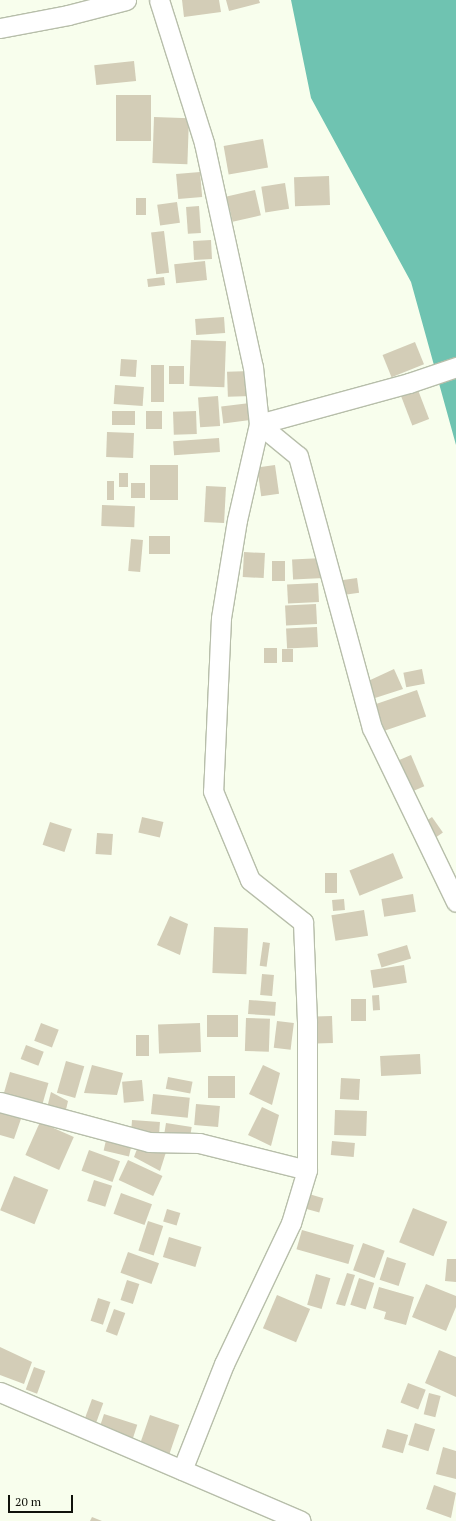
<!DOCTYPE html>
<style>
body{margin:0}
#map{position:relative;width:456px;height:1521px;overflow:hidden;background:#f8feed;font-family:"PT Serif",serif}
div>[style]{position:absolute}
.water>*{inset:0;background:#6fc3b1}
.building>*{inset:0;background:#d3cdb7;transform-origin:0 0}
.roads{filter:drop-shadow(1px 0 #b7beaa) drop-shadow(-1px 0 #b7beaa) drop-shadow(0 1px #b7beaa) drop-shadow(0 -1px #b7beaa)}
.street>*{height:19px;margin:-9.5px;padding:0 9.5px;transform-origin:9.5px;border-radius:9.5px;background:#fff}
span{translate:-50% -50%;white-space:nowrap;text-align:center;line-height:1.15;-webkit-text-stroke:3.5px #f8feed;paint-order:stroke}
.scale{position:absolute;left:8px;top:1495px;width:65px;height:18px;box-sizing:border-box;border:2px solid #10120b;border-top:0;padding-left:5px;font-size:12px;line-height:14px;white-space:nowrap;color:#10120b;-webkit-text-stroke:3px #f8feed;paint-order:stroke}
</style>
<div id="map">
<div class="water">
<i style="clip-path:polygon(291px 0,456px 0,456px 445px,411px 282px,311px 98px)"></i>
</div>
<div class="building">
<i style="clip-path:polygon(182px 0,219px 0,221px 12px,184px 17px)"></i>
<i style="clip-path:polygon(226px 0,259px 0,260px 3px,229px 11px)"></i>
<i style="left:134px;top:61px;width:20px;height:40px;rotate:84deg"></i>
<i style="left:116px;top:95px;width:35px;height:46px"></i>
<i style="left:154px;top:117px;width:35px;height:46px;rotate:2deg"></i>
<i style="left:263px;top:139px;width:29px;height:40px;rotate:80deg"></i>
<i style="left:200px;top:172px;width:25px;height:24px;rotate:85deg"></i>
<i style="left:329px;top:176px;width:29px;height:35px;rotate:88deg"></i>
<i style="left:285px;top:183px;width:26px;height:24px;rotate:81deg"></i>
<i style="left:255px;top:190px;width:26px;height:29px;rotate:77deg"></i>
<i style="left:136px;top:198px;width:10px;height:17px"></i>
<i style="left:177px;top:202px;width:21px;height:20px;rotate:82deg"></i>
<i style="left:199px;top:206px;width:27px;height:13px;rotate:86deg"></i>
<i style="left:164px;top:231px;width:42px;height:13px;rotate:83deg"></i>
<i style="left:211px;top:240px;width:19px;height:18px;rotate:87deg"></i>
<i style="left:205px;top:261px;width:19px;height:31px;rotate:84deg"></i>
<i style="left:164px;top:277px;width:8px;height:17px;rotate:83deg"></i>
<i style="left:224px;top:317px;width:16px;height:29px;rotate:86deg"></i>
<i style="left:191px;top:340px;width:35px;height:46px;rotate:2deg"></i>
<i style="left:415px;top:342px;width:24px;height:35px;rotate:68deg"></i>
<i style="left:121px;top:359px;width:16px;height:17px;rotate:4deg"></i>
<i style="left:151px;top:365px;width:13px;height:37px"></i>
<i style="left:169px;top:366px;width:15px;height:18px"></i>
<i style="left:251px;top:371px;width:25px;height:24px;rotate:88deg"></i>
<i style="left:115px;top:385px;width:29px;height:19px;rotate:4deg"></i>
<i style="left:418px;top:390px;width:31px;height:18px;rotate:69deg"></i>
<i style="left:218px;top:396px;width:30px;height:20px;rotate:86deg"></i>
<i style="left:250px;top:403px;width:17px;height:29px;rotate:83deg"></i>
<i style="left:135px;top:411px;width:14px;height:23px;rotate:90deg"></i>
<i style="left:146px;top:411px;width:16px;height:18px"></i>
<i style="left:196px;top:411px;width:23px;height:23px;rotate:88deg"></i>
<i style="left:107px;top:432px;width:27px;height:25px;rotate:2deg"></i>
<i style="left:219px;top:438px;width:14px;height:46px;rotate:86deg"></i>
<i style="left:150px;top:465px;width:28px;height:35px"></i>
<i style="left:275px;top:465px;width:29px;height:18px;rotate:82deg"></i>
<i style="left:119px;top:473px;width:9px;height:14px"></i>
<i style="left:107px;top:481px;width:7px;height:19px"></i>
<i style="left:131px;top:483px;width:14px;height:15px"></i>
<i style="left:206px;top:486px;width:20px;height:36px;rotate:3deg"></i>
<i style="left:102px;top:505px;width:33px;height:21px;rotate:2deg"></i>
<i style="left:149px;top:536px;width:21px;height:18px"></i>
<i style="left:131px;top:539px;width:12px;height:32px;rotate:5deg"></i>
<i style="left:244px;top:552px;width:21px;height:25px;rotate:3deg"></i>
<i style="left:323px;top:558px;width:20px;height:31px;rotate:87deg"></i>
<i style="left:272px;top:561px;width:13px;height:20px"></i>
<i style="left:357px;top:578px;width:15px;height:23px;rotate:82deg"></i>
<i style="left:318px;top:583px;width:19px;height:31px;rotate:87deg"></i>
<i style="left:316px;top:604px;width:20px;height:31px;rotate:87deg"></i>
<i style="left:317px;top:627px;width:20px;height:31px;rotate:87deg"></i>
<i style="left:264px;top:648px;width:13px;height:15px"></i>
<i style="left:282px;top:649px;width:11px;height:13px"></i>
<i style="clip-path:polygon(394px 669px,403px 689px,375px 698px,366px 682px)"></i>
<i style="left:422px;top:669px;width:15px;height:19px;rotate:79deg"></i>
<i style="left:417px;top:690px;width:28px;height:44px;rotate:71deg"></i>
<i style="left:411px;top:755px;width:34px;height:31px;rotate:67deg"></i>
<i style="left:142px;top:817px;width:22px;height:16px;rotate:13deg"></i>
<i style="left:432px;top:817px;width:19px;height:24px;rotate:55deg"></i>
<i style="left:50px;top:822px;width:23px;height:24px;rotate:18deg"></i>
<i style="left:97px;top:833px;width:16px;height:21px;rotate:4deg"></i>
<i style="left:393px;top:853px;width:27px;height:47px;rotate:68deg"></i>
<i style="left:325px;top:873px;width:12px;height:20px"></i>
<i style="left:413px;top:894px;width:18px;height:32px;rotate:81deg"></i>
<i style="left:344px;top:899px;width:11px;height:12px;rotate:85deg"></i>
<i style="left:364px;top:910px;width:26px;height:33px;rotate:81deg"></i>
<i style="clip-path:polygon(170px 916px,188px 924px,180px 955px,157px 945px)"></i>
<i style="left:214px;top:927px;width:34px;height:46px;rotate:2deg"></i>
<i style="left:263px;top:942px;width:7px;height:24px;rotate:8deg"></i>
<i style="left:407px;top:945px;width:14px;height:31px;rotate:73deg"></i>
<i style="left:404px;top:965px;width:18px;height:34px;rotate:81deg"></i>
<i style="left:262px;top:974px;width:12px;height:21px;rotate:5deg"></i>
<i style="left:379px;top:995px;width:15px;height:7px;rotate:86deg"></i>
<i style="left:351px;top:999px;width:15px;height:22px"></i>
<i style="left:249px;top:1000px;width:27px;height:14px;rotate:4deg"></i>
<i style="left:238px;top:1015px;width:22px;height:31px;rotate:90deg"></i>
<i style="left:332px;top:1016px;width:27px;height:17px;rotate:88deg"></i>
<i style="left:246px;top:1018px;width:24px;height:33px;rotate:2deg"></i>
<i style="left:277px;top:1021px;width:17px;height:27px;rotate:7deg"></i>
<i style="left:41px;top:1023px;width:19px;height:19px;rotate:21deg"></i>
<i style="left:200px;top:1023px;width:29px;height:42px;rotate:88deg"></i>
<i style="left:136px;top:1035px;width:13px;height:21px"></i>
<i style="left:26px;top:1045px;width:19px;height:15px;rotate:21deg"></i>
<i style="left:420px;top:1054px;width:20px;height:40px;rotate:87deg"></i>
<i style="left:66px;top:1061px;width:19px;height:33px;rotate:16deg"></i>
<i style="clip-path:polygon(92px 1065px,123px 1073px,117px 1095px,84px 1093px)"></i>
<i style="clip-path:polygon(263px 1065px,280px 1073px,272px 1105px,249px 1094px)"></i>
<i style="left:10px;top:1072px;width:40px;height:23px;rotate:16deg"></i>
<i style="left:208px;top:1076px;width:27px;height:22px"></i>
<i style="left:168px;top:1077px;width:25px;height:12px;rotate:11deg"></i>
<i style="left:341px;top:1078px;width:19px;height:21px;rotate:3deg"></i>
<i style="left:142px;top:1080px;width:21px;height:20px;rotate:85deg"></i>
<i style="clip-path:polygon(51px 1092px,68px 1101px,65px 1114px,47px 1108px)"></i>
<i style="left:153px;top:1094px;width:37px;height:20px;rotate:6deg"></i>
<i style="left:196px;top:1104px;width:24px;height:21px;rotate:5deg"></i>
<i style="clip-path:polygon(262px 1107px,279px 1115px,271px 1146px,248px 1135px)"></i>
<i style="clip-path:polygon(0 1108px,22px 1116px,14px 1139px,0 1135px)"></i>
<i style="left:335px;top:1110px;width:32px;height:25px;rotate:2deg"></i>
<i style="left:132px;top:1120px;width:28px;height:15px;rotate:4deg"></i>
<i style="left:40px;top:1122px;width:37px;height:36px;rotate:24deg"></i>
<i style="left:166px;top:1123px;width:26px;height:12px;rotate:9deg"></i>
<i style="left:107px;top:1136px;width:26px;height:15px;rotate:13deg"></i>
<i style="clip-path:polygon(140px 1141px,167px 1149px,160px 1171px,134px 1157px)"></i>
<i style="left:332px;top:1141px;width:23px;height:14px;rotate:5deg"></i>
<i style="left:89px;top:1150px;width:33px;height:22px;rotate:20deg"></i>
<i style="left:128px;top:1160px;width:38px;height:22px;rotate:25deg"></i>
<i style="left:14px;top:1176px;width:37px;height:37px;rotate:22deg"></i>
<i style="left:94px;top:1180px;width:19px;height:22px;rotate:18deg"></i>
<i style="left:121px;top:1193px;width:33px;height:22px;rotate:20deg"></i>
<i style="left:309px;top:1194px;width:15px;height:15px;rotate:16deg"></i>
<i style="left:413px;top:1208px;width:37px;height:37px;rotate:22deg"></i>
<i style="left:167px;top:1209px;width:14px;height:13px;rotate:17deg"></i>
<i style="left:148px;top:1221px;width:16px;height:31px;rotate:18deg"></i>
<i style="left:302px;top:1230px;width:54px;height:20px;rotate:16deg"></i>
<i style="left:169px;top:1237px;width:34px;height:21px;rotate:17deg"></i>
<i style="left:363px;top:1243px;width:23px;height:29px;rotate:20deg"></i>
<i style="left:128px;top:1252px;width:33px;height:22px;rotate:20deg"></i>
<i style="left:387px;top:1257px;width:20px;height:24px;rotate:18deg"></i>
<i style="clip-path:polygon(447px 1259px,456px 1259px,456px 1282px,445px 1281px)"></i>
<i style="clip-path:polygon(347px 1273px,355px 1275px,345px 1306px,336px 1304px)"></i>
<i style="left:316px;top:1274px;width:15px;height:32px;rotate:16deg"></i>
<i style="left:359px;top:1278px;width:16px;height:28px;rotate:18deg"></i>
<i style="left:127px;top:1280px;width:13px;height:21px;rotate:18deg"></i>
<i style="clip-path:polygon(426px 1284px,456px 1296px,456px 1307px,446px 1331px,412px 1317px)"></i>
<i style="clip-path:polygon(379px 1287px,414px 1297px,406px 1325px,384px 1319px,386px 1312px,373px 1308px)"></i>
<i style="left:277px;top:1295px;width:36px;height:36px;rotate:23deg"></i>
<i style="left:98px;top:1298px;width:13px;height:24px;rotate:18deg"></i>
<i style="left:114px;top:1309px;width:12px;height:24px;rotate:20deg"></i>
<i style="clip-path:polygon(0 1347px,32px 1362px,24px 1384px,0 1375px)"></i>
<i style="clip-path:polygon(439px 1350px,456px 1357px,456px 1397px,425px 1383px)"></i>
<i style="left:34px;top:1367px;width:12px;height:24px;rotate:20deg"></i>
<i style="left:408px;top:1383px;width:19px;height:21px;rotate:21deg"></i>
<i style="left:429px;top:1393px;width:12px;height:22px;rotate:14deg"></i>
<i style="left:92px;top:1399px;width:12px;height:24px;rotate:20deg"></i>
<i style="left:104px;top:1414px;width:35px;height:16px;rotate:18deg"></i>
<i style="left:150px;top:1415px;width:31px;height:31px;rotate:19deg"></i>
<i style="left:415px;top:1423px;width:21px;height:23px;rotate:17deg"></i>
<i style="left:387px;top:1429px;width:22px;height:19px;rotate:16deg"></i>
<i style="clip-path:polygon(443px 1447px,456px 1451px,456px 1479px,436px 1474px)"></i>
<i style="clip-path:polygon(434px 1485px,456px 1493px,451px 1518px,426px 1509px)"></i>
<i style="clip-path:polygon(92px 1517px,102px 1521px,90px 1521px)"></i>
</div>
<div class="roads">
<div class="street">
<i style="left:159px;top:0;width:150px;rotate:72.5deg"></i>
<i style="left:204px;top:143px;width:229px;rotate:77.7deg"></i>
<i style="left:253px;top:367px;width:57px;rotate:84deg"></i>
<i style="left:259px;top:424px;width:98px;rotate:102.9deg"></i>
<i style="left:237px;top:520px;width:99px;rotate:99.3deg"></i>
<i style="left:221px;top:618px;width:173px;rotate:92.6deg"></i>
<i style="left:213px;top:791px;width:96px;rotate:67.4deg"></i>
<i style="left:250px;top:880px;width:68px;rotate:38.4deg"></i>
<i style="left:303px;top:922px;width:100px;rotate:87.7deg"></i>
<i style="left:307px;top:1022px;width:148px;rotate:90deg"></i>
<i style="left:307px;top:1170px;width:55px;rotate:106.8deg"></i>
<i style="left:291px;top:1223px;width:156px;rotate:115.4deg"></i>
<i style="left:224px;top:1364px;width:114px;rotate:111.6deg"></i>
<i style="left:0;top:28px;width:69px;rotate:-10.8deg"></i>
<i style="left:68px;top:15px;width:60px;rotate:-14.5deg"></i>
<i style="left:259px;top:424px;width:50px;rotate:39.4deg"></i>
<i style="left:298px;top:456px;width:282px;rotate:74.8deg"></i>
<i style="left:372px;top:728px;width:193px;rotate:64.2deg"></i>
<i style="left:259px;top:424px;width:156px;rotate:-15.3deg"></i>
<i style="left:409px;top:383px;width:50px;rotate:-18.8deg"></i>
<i style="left:0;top:1102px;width:154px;rotate:15deg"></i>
<i style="left:149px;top:1142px;width:50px;rotate:1.1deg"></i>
<i style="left:199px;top:1143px;width:111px;rotate:14deg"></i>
<i style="left:0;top:1392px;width:327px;rotate:23.2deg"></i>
</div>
</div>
<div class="scale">20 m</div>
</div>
